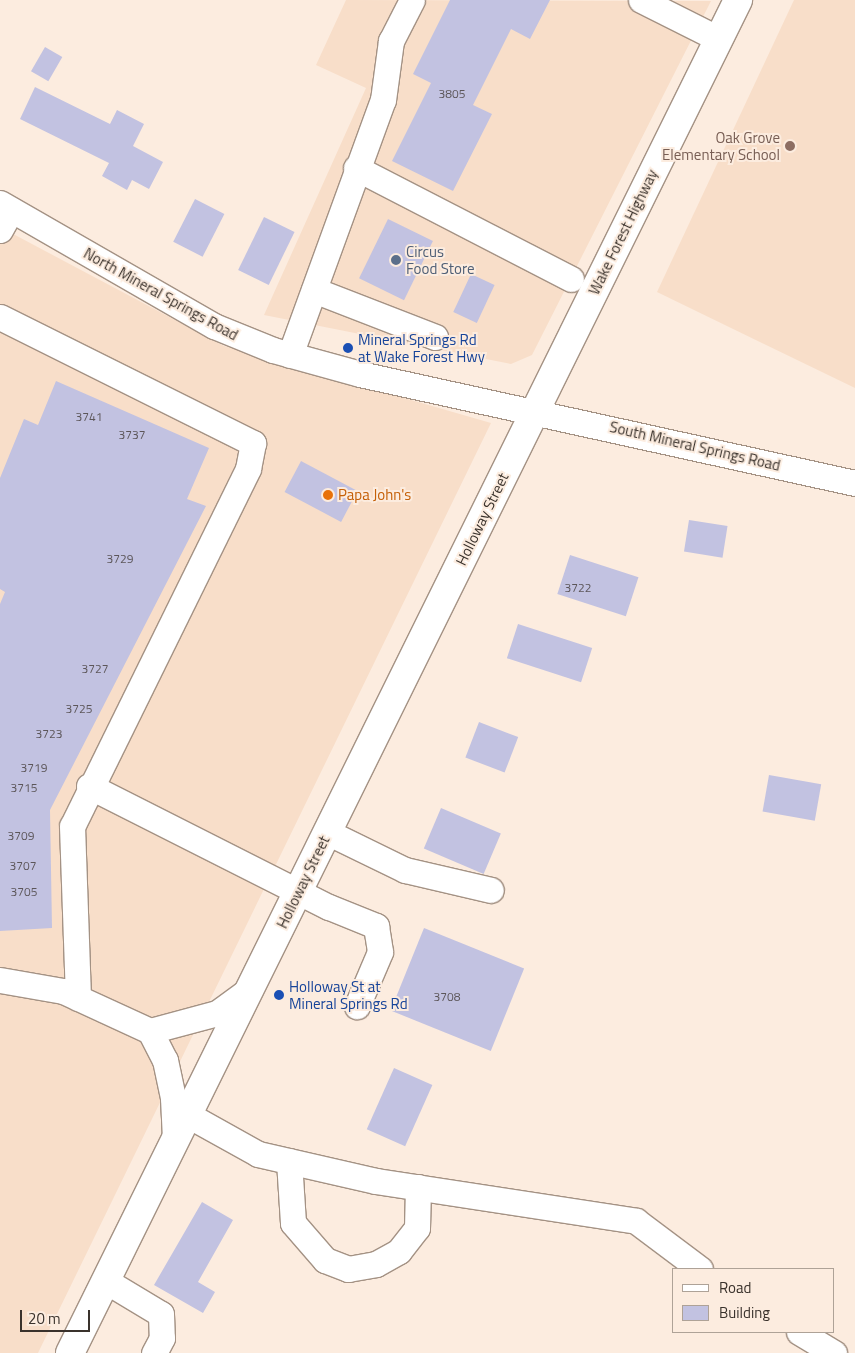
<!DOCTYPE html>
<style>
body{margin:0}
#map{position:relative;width:855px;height:1353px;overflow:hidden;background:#fcecdf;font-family:"Titillium Web",sans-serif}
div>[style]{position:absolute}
.built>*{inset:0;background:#f8dec9}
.building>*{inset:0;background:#c2c2e1;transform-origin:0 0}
.roads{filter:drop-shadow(1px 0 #a49284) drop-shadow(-1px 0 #a49284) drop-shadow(0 1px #a49284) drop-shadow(0 -1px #a49284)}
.minor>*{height:25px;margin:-12.5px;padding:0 12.5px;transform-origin:12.5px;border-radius:12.5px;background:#fff}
.highway>*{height:28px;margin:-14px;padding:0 14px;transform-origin:14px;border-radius:14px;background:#fff}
.dots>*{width:14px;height:14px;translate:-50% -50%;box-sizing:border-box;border:2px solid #fcecdf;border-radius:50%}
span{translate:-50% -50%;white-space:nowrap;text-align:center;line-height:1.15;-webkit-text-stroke:4px #fcecdf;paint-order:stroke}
.number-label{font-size:12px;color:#5c5659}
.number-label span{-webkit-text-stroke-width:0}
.education-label{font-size:15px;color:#785e54}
.right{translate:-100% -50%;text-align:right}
.street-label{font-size:15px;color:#3a322c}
.service-label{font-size:15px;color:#4e5e75}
.left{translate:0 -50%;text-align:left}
.transit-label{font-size:15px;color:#164399}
.food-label{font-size:15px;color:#c56008}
.legend{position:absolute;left:672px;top:1268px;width:162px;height:65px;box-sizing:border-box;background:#fcecdf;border:1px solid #aea297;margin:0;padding:6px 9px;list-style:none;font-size:15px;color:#3a322c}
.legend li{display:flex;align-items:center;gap:10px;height:25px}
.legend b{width:25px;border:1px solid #aea297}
.scale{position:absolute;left:20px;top:1310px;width:70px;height:22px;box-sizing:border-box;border:2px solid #3a322c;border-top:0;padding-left:6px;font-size:15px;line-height:18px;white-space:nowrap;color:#3a322c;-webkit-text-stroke:4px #fcecdf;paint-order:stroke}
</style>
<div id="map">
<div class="built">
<i style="clip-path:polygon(346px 0,711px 1px,532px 355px,511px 364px,264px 315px,366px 88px,316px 65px)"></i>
<i style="clip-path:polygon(794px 0,855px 0,855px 388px,657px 292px)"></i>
<i style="clip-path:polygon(0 227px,224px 346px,491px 423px,38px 1353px,0 1353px)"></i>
</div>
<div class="building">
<i style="clip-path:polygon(450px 0,550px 0,530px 39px,511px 29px,473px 105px,492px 114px,453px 191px,392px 161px,431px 83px,413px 74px)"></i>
<i style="left:45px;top:47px;width:20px;height:28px;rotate:30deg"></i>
<i style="clip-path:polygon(35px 87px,110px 124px,117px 110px,144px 124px,133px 146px,163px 162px,149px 189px,132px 180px,127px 190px,102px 176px,109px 163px,20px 119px)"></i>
<i style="left:195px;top:199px;width:33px;height:48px;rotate:27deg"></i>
<i style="left:264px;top:217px;width:34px;height:59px;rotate:26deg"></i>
<i style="left:388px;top:219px;width:50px;height:66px;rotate:26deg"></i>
<i style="left:471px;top:274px;width:26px;height:42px;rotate:25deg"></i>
<i style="clip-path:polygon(56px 381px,209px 448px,187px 499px,206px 506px,50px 810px,52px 928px,0 931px,0 604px,5px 592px,0 589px,0 478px,24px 419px,38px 425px)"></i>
<i style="left:301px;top:461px;width:64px;height:35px;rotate:28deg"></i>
<i style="left:689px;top:520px;width:39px;height:32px;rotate:9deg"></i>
<i style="left:570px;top:555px;width:72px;height:41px;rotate:18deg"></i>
<i style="left:518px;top:624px;width:78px;height:36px;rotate:18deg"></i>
<i style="left:479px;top:722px;width:42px;height:38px;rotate:21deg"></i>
<i style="left:769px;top:775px;width:53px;height:37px;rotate:10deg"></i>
<i style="left:441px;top:808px;width:65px;height:44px;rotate:23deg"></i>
<i style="left:424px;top:928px;width:108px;height:89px;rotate:22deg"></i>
<i style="left:394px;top:1068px;width:42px;height:67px;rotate:24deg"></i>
<i style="clip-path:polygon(202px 1202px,233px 1220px,198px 1282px,215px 1292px,203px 1313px,154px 1285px)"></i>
</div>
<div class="roads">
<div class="minor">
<i style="left:641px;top:0;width:87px;rotate:26.6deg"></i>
<i style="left:356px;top:168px;width:242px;rotate:27.3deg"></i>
<i style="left:0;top:203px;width:247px;rotate:29.9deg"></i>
<i style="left:214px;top:326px;width:64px;rotate:22.1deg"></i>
<i style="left:273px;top:350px;width:90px;rotate:15.4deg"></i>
<i style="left:360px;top:374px;width:507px;rotate:12.42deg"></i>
<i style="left:0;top:230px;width:23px;rotate:-61deg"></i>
<i style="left:314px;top:290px;width:130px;rotate:21.2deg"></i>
<i style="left:0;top:317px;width:283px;rotate:26.5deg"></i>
<i style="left:253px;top:443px;width:26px;rotate:101deg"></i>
<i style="left:248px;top:469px;width:398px;rotate:116.2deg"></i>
<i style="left:72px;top:826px;width:172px;rotate:88deg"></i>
<i style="left:290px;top:355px;width:271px;rotate:-70deg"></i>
<i style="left:383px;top:100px;width:60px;rotate:-82.3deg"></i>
<i style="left:391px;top:41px;width:46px;rotate:-62.9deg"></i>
<i style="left:89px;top:786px;width:269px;rotate:26.8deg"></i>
<i style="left:329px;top:907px;width:51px;rotate:22deg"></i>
<i style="left:376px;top:926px;width:26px;rotate:81deg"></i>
<i style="left:380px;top:952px;width:59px;rotate:113.1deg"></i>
<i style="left:327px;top:832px;width:87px;rotate:26deg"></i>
<i style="left:405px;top:870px;width:88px;rotate:13.1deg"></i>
<i style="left:0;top:980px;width:64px;rotate:9.9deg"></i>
<i style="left:63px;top:991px;width:96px;rotate:24.7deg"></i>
<i style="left:150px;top:1031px;width:69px;rotate:-15deg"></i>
<i style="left:217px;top:1013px;width:41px;rotate:-36deg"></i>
<i style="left:150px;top:1031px;width:33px;rotate:63deg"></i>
<i style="left:165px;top:1060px;width:39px;rotate:78deg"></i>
<i style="left:173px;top:1098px;width:41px;rotate:87.2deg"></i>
<i style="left:188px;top:1115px;width:80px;rotate:29.1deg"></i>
<i style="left:258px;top:1154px;width:121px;rotate:12.9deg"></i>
<i style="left:376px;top:1181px;width:263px;rotate:8.7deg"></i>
<i style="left:636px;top:1221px;width:80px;rotate:36.9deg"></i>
<i style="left:289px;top:1161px;width:62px;rotate:86.3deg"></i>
<i style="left:293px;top:1223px;width:49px;rotate:49.1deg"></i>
<i style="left:325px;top:1260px;width:25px;rotate:21deg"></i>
<i style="left:348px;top:1269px;width:28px;rotate:-10deg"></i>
<i style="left:376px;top:1264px;width:26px;rotate:-29deg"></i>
<i style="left:399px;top:1251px;width:29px;rotate:-52deg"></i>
<i style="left:417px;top:1228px;width:41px;rotate:-88.6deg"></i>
<i style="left:106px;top:1281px;width:64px;rotate:31deg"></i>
<i style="left:161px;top:1314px;width:24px;rotate:88deg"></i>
<i style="left:162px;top:1338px;width:17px;rotate:118deg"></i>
<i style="left:799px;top:1332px;width:41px;rotate:31deg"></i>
</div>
<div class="highway">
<i style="left:70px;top:1353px;width:1509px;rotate:-63.72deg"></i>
</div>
</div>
<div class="dots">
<i style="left:790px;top:146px;background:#8d6e63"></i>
<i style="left:396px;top:260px;background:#5c6f8a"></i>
<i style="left:348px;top:348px;background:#1a4fb4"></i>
<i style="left:328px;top:495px;background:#e8710a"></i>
<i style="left:279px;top:995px;background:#1a4fb4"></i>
</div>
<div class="number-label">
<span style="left:452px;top:94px">3805</span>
<span style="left:89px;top:417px">3741</span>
<span style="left:132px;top:435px">3737</span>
<span style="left:120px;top:559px">3729</span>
<span style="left:578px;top:588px">3722</span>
<span style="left:95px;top:669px">3727</span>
<span style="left:79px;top:709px">3725</span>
<span style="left:49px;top:734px">3723</span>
<span style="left:34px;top:768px">3719</span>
<span style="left:24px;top:788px">3715</span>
<span style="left:21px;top:836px">3709</span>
<span style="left:23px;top:866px">3707</span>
<span style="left:24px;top:892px">3705</span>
<span style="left:447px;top:997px">3708</span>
</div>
<div class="education-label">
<span class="right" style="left:780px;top:146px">Oak Grove<br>Elementary School</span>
</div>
<div class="street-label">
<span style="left:623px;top:232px;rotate:-64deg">Wake Forest Highway</span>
<span style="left:161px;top:294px;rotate:29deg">North Mineral Springs Road</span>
<span style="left:695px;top:446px;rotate:13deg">South Mineral Springs Road</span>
<span style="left:482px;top:519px;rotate:-64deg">Holloway Street</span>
<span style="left:303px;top:882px;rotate:-64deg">Holloway Street</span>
</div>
<div class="service-label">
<span class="left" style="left:406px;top:260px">Circus<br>Food Store</span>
</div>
<div class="transit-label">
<span class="left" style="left:358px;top:348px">Mineral Springs Rd<br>at Wake Forest Hwy</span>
<span class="left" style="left:289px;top:995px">Holloway St at<br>Mineral Springs Rd</span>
</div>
<div class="food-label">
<span class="left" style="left:338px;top:495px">Papa John's</span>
</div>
<ul class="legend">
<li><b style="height:6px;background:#fff"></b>Road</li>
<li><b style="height:14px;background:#c2c2e1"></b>Building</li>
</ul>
<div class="scale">20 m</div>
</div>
